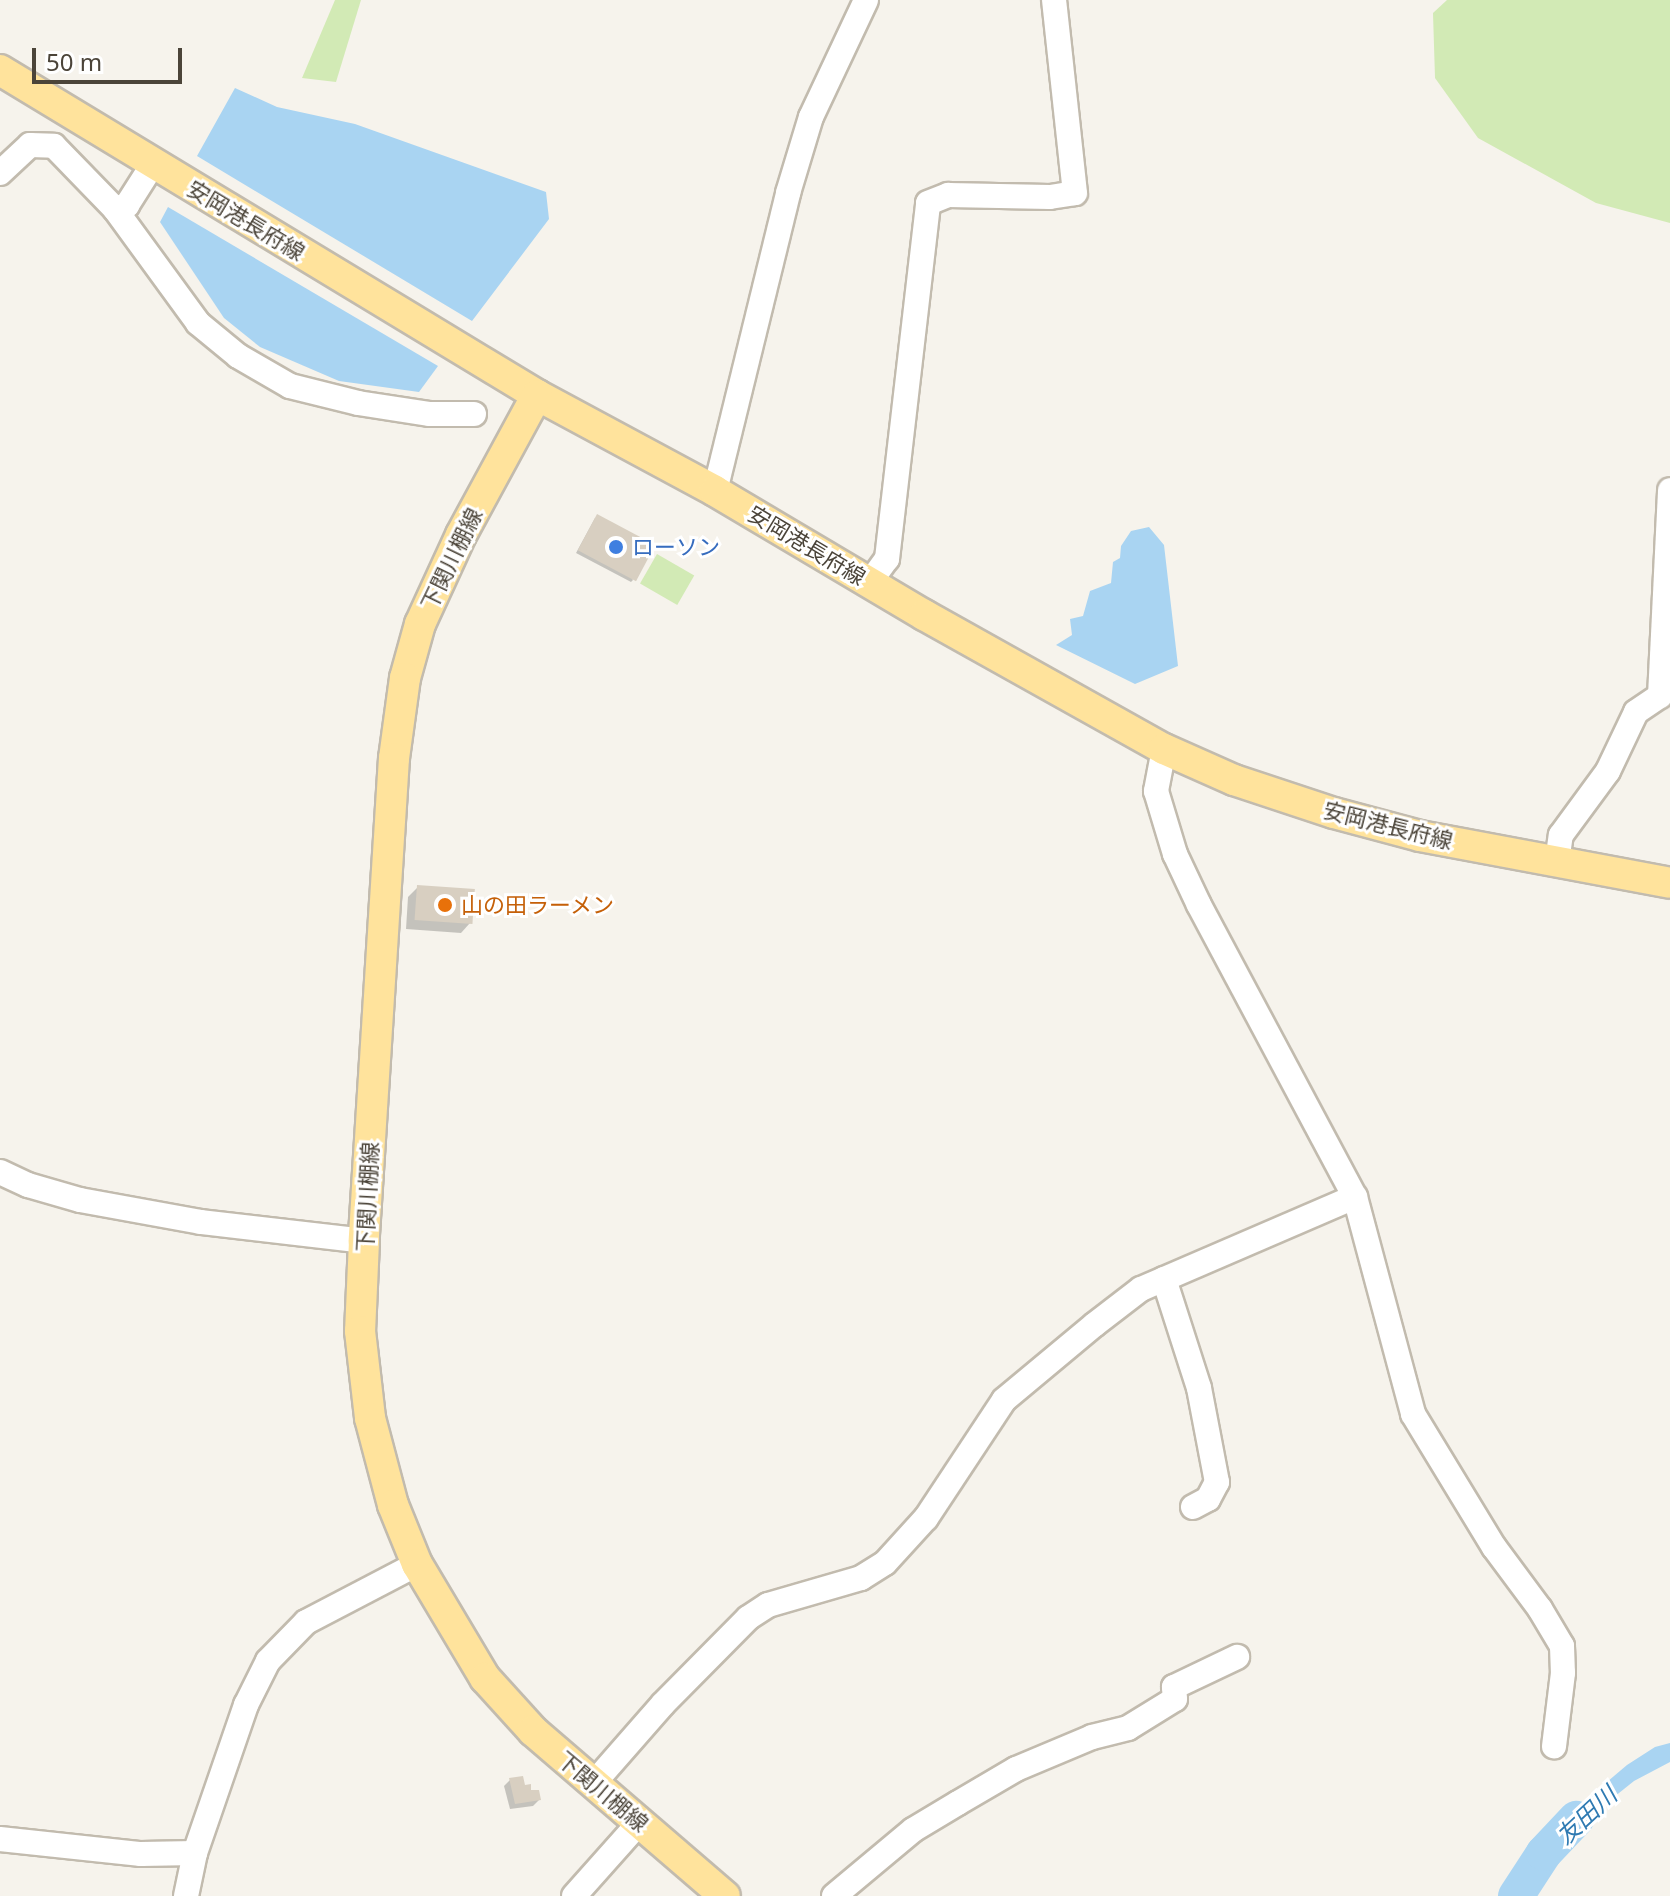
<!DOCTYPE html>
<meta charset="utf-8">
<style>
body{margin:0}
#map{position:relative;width:1670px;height:1896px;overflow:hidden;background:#f6f3ec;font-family:"Noto Sans","Noto Sans JP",sans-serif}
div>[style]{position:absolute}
.green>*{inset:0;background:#d2eab5;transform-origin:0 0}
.water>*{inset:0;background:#a9d4f2}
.shadow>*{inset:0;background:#0003}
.river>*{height:36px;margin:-18px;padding:0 18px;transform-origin:18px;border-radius:18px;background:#a9d4f2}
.building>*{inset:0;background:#d8cfc1;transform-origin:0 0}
.roads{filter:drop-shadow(2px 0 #c2bbae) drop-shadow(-2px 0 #c2bbae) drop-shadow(0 2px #c2bbae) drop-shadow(0 -2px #c2bbae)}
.minor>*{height:24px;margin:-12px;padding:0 12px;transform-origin:12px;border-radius:12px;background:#fff}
.major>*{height:30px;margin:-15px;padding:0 15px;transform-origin:15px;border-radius:15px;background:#ffe39c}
.dots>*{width:22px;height:22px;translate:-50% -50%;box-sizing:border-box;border:4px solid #fff;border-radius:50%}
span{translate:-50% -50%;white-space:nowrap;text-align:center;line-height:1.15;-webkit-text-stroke:6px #fff;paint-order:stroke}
.street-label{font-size:22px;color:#4b4439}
.shop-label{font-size:22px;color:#366cbe}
.left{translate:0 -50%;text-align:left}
.food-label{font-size:22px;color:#c56008}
.water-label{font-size:24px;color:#2e7ab2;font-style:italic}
.scale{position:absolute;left:32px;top:48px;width:150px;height:36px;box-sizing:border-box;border:4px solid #4b4439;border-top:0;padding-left:10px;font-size:24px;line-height:28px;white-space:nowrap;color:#4b4439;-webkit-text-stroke:6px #fff;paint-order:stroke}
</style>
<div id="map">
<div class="green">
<i style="clip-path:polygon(335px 0,361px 0,336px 82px,302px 78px)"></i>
<i style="clip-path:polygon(1447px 0,1670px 0,1670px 223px,1596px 203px,1478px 138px,1435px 78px,1433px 13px)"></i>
<i style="left:657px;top:554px;width:43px;height:34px;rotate:30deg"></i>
</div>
<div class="water">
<i style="clip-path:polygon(235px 88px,277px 107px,355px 124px,546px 192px,549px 219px,472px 321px,197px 156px)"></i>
<i style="clip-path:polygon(168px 207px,438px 366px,419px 392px,339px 381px,260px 347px,224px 318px,160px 222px)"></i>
<i style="clip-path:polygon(1149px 527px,1164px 545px,1178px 666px,1135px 684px,1056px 645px,1072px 635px,1070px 619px,1083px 616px,1090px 591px,1111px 583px,1113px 562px,1120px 558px,1121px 546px,1131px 531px)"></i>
<i style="clip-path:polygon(1670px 1743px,1670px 1762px,1634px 1781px,1544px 1853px,1581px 1804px,1627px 1765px,1655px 1747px)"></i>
</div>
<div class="shadow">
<i style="clip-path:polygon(595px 518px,633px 580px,631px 582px,576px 553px)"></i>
<i style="clip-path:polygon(418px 887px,470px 923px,461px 933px,406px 929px,408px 897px)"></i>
<i style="clip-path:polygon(510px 1780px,523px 1787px,539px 1800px,533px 1806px,510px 1809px,504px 1786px)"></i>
</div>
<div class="river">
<i style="left:1516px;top:1896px;width:51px;rotate:-56.9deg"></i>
<i style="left:1544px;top:1853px;width:47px;rotate:-46.7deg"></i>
</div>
<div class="building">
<i style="left:597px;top:514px;width:66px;height:41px;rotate:28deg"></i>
<i style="left:417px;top:885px;width:58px;height:35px;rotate:4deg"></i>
<i style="clip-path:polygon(523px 1776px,525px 1785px,531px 1784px,531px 1790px,539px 1790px,541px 1800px,515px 1804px,509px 1778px)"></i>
</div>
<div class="roads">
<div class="minor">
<i style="left:0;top:173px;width:41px;rotate:-43deg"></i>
<i style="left:30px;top:145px;width:24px;rotate:2deg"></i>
<i style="left:54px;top:146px;width:88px;rotate:45.9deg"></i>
<i style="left:115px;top:209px;width:141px;rotate:53.9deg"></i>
<i style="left:198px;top:323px;width:52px;rotate:39.5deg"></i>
<i style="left:238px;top:356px;width:60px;rotate:30deg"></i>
<i style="left:290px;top:386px;width:70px;rotate:14deg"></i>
<i style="left:358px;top:403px;width:73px;rotate:8.7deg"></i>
<i style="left:430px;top:414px;width:44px"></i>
<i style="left:115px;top:209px;width:13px;rotate:-18deg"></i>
<i style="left:127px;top:205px;width:49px;rotate:-57.6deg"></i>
<i style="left:715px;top:491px;width:307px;rotate:-76.2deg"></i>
<i style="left:788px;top:193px;width:79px;rotate:-73.2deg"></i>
<i style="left:811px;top:117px;width:129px;rotate:-64.8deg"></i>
<i style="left:870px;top:582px;width:29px;rotate:-54deg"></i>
<i style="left:887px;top:559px;width:358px;rotate:-83.4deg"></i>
<i style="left:928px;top:203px;width:22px;rotate:-22deg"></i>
<i style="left:948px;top:195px;width:102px;rotate:1.1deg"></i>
<i style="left:1050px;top:197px;width:25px;rotate:-9deg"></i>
<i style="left:1075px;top:193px;width:194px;rotate:-96.2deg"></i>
<i style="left:1164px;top:749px;width:43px;rotate:100.8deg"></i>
<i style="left:1156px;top:791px;width:66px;rotate:73.2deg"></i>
<i style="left:1175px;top:854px;width:56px;rotate:64.8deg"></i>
<i style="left:1199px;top:905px;width:331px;rotate:61.9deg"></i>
<i style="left:1355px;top:1197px;width:225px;rotate:75deg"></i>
<i style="left:1413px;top:1414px;width:156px;rotate:58.7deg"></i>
<i style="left:1494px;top:1547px;width:77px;rotate:53.4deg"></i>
<i style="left:1540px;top:1609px;width:43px;rotate:59.3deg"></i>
<i style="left:1562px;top:1646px;width:27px;rotate:88deg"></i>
<i style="left:1563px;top:1673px;width:74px;rotate:97deg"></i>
<i style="left:1557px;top:862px;width:27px;rotate:-82deg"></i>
<i style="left:1561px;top:835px;width:79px;rotate:-53.7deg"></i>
<i style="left:1608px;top:771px;width:65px;rotate:-64.6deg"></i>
<i style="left:1636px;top:712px;width:29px;rotate:-34deg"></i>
<i style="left:1660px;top:696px;width:206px;rotate:-87.2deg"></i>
<i style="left:0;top:1172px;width:31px;rotate:25deg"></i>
<i style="left:28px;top:1185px;width:54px;rotate:16.1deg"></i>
<i style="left:80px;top:1200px;width:123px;rotate:10.3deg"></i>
<i style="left:201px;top:1222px;width:164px;rotate:6.6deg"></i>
<i style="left:1164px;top:1279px;width:114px;rotate:72.2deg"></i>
<i style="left:1199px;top:1388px;width:96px;rotate:79.2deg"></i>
<i style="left:1217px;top:1482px;width:19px;rotate:118deg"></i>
<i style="left:1208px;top:1499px;width:17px;rotate:152deg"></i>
<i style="left:593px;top:1784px;width:106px;rotate:-48.8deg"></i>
<i style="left:663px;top:1704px;width:121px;rotate:-45.3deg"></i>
<i style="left:748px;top:1618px;width:24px;rotate:-33deg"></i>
<i style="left:768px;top:1605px;width:97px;rotate:-16.2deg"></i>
<i style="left:861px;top:1578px;width:28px;rotate:-32deg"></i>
<i style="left:885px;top:1563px;width:61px;rotate:-47.7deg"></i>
<i style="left:926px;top:1518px;width:141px;rotate:-56.5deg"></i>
<i style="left:1004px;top:1400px;width:117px;rotate:-39.8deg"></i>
<i style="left:1094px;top:1325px;width:59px;rotate:-37.5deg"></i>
<i style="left:1141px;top:1289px;width:233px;rotate:-23.3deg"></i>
<i style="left:0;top:1839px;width:142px;rotate:6.1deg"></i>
<i style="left:141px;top:1854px;width:54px;rotate:-1.1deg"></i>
<i style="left:186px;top:1896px;width:44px;rotate:-78.2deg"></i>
<i style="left:195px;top:1853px;width:157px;rotate:-71deg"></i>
<i style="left:246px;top:1705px;width:49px;rotate:-63.4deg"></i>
<i style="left:268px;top:1661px;width:54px;rotate:-45.7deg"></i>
<i style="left:306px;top:1622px;width:125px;rotate:-27.6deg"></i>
<i style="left:574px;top:1896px;width:99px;rotate:-48.3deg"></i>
<i style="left:834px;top:1896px;width:103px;rotate:-39.9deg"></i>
<i style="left:913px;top:1830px;width:52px;rotate:-31deg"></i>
<i style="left:958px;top:1803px;width:67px;rotate:-30.4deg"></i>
<i style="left:1016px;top:1769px;width:82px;rotate:-22.8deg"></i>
<i style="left:1092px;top:1737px;width:37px;rotate:-14deg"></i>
<i style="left:1128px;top:1728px;width:55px;rotate:-31.7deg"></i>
<i style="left:1175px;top:1699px;width:12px;rotate:-95deg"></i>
<i style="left:1174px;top:1687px;width:70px;rotate:-25.5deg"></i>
</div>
<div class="major">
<i style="left:0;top:70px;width:628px;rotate:31.18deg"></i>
<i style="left:537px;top:395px;width:202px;rotate:28.3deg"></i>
<i style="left:715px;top:491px;width:243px;rotate:30.7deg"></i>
<i style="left:924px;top:615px;width:275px;rotate:29.2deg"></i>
<i style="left:1164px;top:749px;width:77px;rotate:23.9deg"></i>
<i style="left:1234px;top:780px;width:105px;rotate:18.3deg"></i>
<i style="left:1334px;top:813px;width:89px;rotate:15deg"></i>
<i style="left:1420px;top:836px;width:254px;rotate:10.6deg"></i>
<i style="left:537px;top:395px;width:159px;rotate:118.5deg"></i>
<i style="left:461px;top:535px;width:98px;rotate:114.7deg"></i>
<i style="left:420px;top:624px;width:56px;rotate:105.5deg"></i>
<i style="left:405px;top:678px;width:81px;rotate:97.8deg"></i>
<i style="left:394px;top:758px;width:484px;rotate:93.6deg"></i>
<i style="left:364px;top:1241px;width:90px;rotate:92.5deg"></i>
<i style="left:360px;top:1331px;width:88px;rotate:83.4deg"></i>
<i style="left:370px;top:1418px;width:90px;rotate:75.2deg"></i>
<i style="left:393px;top:1505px;width:64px;rotate:67.9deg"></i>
<i style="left:417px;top:1564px;width:133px;rotate:59.2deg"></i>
<i style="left:485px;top:1678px;width:72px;rotate:47.8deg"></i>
<i style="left:533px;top:1731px;width:253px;rotate:40.7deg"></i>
</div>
</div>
<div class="dots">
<i style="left:616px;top:547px;background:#3f7fe0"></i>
<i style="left:445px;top:905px;background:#e8710a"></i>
</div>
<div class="street-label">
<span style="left:246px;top:220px;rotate:31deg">安岡港長府線</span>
<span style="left:807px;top:545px;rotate:31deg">安岡港長府線</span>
<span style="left:451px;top:559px;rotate:-64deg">下関川棚線</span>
<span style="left:1388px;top:825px;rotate:14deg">安岡港長府線</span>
<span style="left:367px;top:1197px;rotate:-87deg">下関川棚線</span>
<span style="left:603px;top:1791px;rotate:40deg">下関川棚線</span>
</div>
<div class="shop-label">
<span class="left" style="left:632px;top:547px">ローソン</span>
</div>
<div class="food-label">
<span class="left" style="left:461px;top:905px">山の田ラーメン</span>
</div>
<div class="water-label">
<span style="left:1586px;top:1815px;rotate:-43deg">友田川</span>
</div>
<div class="scale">50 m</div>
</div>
